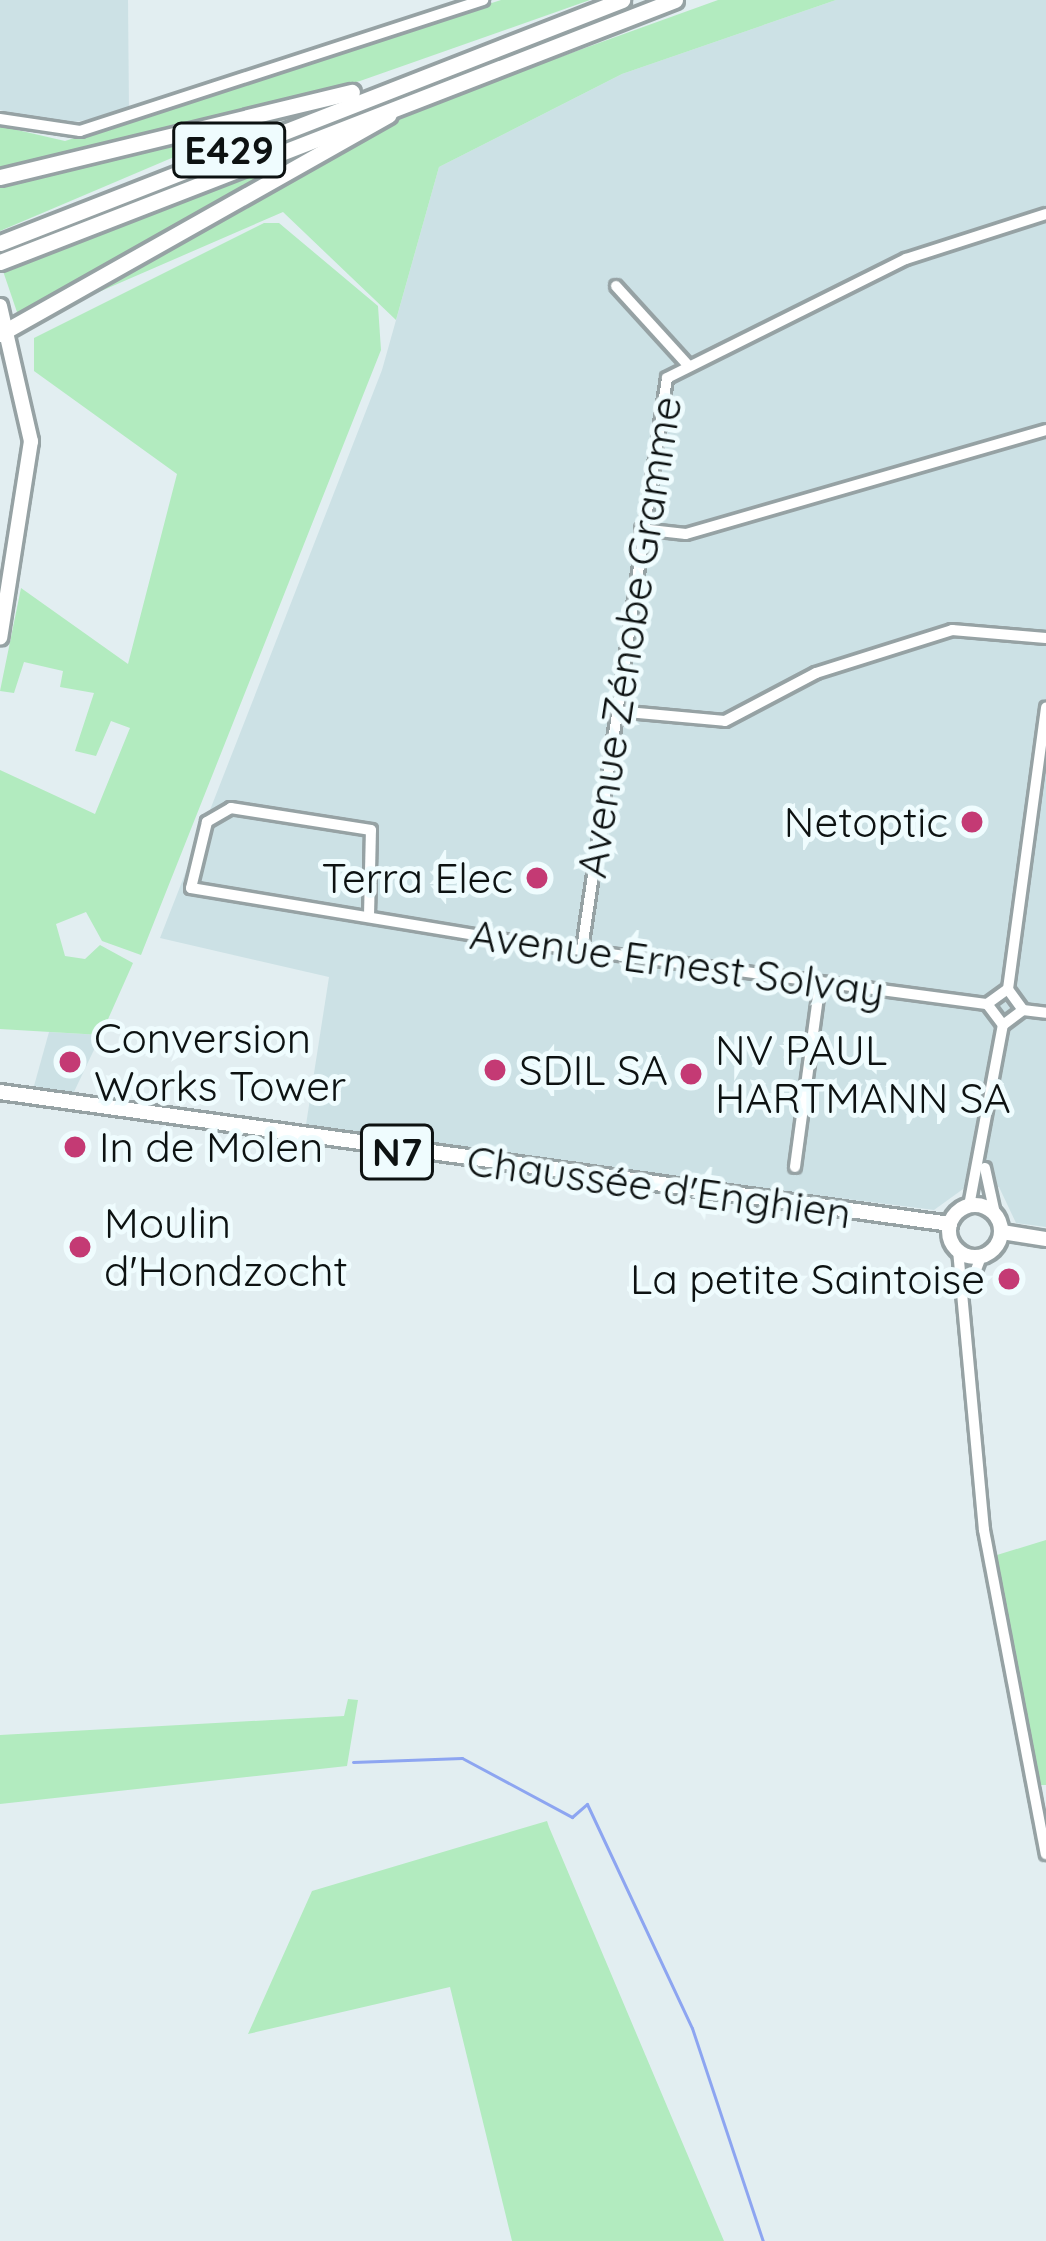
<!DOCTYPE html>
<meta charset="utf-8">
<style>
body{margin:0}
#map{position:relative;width:1046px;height:2241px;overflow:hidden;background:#e2eef1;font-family:Quicksand,sans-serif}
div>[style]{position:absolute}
.built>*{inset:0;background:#cce1e5}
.green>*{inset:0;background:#b2ebbf}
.stream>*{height:3px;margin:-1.5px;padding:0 1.5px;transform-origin:1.5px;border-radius:1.5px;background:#8da5f1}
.roads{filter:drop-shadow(3px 0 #96a2a4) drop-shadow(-3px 0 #96a2a4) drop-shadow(0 3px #96a2a4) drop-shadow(0 -3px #96a2a4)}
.minor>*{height:10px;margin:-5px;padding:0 5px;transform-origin:5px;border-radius:5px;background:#fff}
.major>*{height:14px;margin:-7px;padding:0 7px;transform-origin:7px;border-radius:7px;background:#fff}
.major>.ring{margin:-7px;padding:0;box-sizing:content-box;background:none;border:14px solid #fff;border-radius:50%}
.highway>*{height:15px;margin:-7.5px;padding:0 7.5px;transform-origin:7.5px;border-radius:7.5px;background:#fff}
.dots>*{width:33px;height:33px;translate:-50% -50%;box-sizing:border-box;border:6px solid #effcfe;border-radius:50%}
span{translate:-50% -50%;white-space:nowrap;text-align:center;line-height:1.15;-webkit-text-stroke:10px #effcfe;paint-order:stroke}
.shield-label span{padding:3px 9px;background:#effcfe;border:3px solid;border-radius:9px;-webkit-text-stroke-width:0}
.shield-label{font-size:39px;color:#0d1212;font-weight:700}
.street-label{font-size:42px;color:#0d1212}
.poi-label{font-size:42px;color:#0d1212}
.right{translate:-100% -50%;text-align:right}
.left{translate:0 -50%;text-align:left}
</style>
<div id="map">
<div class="built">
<i style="clip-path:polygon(0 0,128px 0,129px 112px,53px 126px,0 110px)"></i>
<i style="clip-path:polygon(836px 0,1046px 0,1046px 1227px,1016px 1223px,999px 1187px,970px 1184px,934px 1210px,305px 1131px,329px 977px,160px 938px,382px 370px,439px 167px,622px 74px)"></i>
<i style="clip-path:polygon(49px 1032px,101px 1035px,73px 1094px,34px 1086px)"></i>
</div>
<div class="green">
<i style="clip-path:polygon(501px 0,590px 0,360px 81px,0 171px,0 126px,65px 141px)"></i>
<i style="clip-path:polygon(718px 0,836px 0,622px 74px,439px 167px,396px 320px,283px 212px,39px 318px,407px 112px)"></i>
<i style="clip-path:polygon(216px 130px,214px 140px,0 231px,0 184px)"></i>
<i style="clip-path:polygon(273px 163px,275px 170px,19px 318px,3px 271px)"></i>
<i style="clip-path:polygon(264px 223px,279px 223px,378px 306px,381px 350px,141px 955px,102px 941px,86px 912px,56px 924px,65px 956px,85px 959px,100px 945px,133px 963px,101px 1035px,0 1029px,0 770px,95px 814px,130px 728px,111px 721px,96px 756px,75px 751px,94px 693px,60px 687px,63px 671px,24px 662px,14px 693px,0 691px,21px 588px,128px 664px,177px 474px,34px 371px,34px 338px)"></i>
<i style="clip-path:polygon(1046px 1540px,1046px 1785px,1036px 1785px,997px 1555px)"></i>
<i style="clip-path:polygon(348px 1699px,358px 1700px,347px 1766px,0 1804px,0 1735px,344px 1716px)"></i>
<i style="clip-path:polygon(547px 1821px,549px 1827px,724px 2241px,512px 2241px,450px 1987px,248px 2034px,312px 1891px)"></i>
</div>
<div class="stream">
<i style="left:353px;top:1762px;width:109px;rotate:-2.1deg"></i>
<i style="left:462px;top:1758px;width:125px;rotate:28.2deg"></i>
<i style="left:572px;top:1817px;width:20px;rotate:-41deg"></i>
<i style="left:587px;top:1804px;width:247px;rotate:64.9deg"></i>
<i style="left:692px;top:2028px;width:225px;rotate:71.6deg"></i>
</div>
<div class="roads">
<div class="minor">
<i style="left:0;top:119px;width:81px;rotate:8.5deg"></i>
<i style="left:80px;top:131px;width:424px;rotate:-18deg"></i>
<i style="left:616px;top:286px;width:107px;rotate:47.7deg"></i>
<i style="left:641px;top:529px;width:45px;rotate:6.3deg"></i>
<i style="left:686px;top:534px;width:375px;rotate:-16.1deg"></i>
<i style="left:616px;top:711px;width:109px;rotate:5.2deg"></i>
<i style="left:725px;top:721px;width:103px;rotate:-27.8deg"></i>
<i style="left:816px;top:673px;width:143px;rotate:-17.5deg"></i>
<i style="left:952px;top:630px;width:94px;rotate:4.9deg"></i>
<i style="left:369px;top:916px;width:86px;rotate:-88.7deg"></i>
<i style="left:371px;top:830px;width:142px;rotate:-171.1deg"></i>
<i style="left:231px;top:808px;width:28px;rotate:150deg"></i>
<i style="left:207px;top:822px;width:68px;rotate:103.6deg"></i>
<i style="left:191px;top:888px;width:319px;rotate:9.4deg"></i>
<i style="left:506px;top:940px;width:485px;rotate:7.6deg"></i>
<i style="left:582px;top:949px;width:577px;rotate:-81.53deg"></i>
<i style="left:667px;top:378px;width:267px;rotate:-26.5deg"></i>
<i style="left:906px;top:259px;width:147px;rotate:-17.8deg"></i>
<i style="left:1008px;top:989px;width:284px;rotate:-82.3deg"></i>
<i style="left:1023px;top:1010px;width:23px;rotate:7deg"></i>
<i style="left:1003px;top:1025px;width:26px;rotate:-127deg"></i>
<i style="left:987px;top:1004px;width:26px;rotate:-36deg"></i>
<i style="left:1003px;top:1025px;width:25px;rotate:-37deg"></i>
<i style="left:1023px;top:1010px;width:26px;rotate:-126deg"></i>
<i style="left:795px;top:1167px;width:186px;rotate:-82.3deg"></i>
<i style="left:985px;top:1168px;width:47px;rotate:77.7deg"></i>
<i style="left:969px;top:1206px;width:184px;rotate:-79.4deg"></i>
<i style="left:958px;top:1250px;width:281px;rotate:84.7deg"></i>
<i style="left:984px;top:1530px;width:330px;rotate:79.2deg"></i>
<i style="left:969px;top:1288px;width:33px;rotate:-69deg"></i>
</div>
<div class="major">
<i style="left:0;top:306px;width:139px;rotate:77.1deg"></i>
<i style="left:31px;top:441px;width:199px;rotate:98.9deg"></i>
<i style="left:0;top:1092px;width:959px;rotate:7.91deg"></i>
<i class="ring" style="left:949px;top:1205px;width:38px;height:38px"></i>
<i style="left:1002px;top:1232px;width:45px;rotate:9deg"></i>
</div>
<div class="highway">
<i style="left:0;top:177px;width:362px;rotate:-13.6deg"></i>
<i style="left:0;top:243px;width:668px;rotate:-21.34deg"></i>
<i style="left:0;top:262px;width:724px;rotate:-21.21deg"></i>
<i style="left:0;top:334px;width:446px;rotate:-29.4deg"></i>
</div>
</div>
<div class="dots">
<i style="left:972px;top:822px;background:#c43a74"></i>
<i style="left:537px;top:878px;background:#c43a74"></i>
<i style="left:70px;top:1062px;background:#c43a74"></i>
<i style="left:495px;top:1070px;background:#c43a74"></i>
<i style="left:691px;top:1074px;background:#c43a74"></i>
<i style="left:75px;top:1147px;background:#c43a74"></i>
<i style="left:80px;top:1247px;background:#c43a74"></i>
<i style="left:1009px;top:1279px;background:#c43a74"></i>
</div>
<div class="shield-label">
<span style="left:229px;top:150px">E429</span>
<span style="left:397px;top:1152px">N7</span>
</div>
<div class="street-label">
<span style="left:629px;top:637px;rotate:-81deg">Avenue Zénobe Gramme</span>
<span style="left:677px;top:963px;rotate:8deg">Avenue Ernest Solvay</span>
<span style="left:659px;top:1187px;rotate:8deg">Chaussée d'Enghien</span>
</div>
<div class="poi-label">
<span class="right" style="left:948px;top:822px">Netoptic</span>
<span class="right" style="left:513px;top:878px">Terra Elec</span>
<span class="left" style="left:94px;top:1062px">Conversion<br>Works Tower</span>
<span class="left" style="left:715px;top:1074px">NV PAUL<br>HARTMANN SA</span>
<span class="left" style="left:519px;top:1070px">SDIL SA</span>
<span class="left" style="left:99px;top:1147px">In de Molen</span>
<span class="left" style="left:104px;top:1247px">Moulin<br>d'Hondzocht</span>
<span class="right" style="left:985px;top:1279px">La petite Saintoise</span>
</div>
</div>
